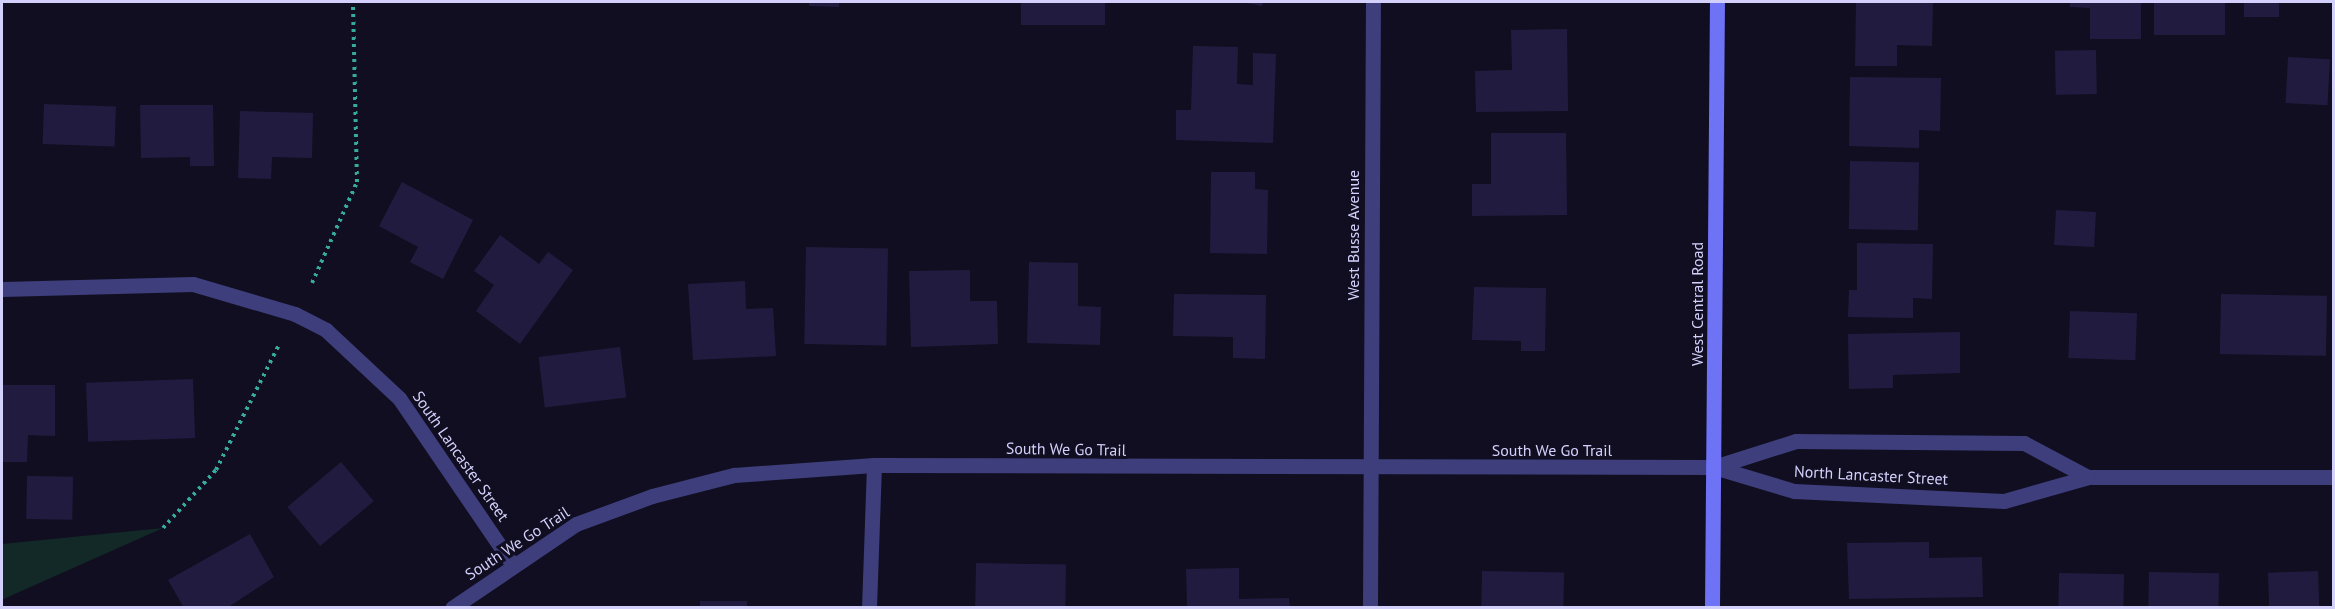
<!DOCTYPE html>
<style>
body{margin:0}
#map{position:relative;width:2335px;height:609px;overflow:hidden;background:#100e20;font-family:"PT Sans",sans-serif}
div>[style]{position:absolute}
.green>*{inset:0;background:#122927}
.building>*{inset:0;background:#211c3f;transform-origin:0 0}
.path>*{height:4px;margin-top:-2px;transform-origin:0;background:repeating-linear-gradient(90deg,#36aa9d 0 3px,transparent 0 7.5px)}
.minor>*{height:15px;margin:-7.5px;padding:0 7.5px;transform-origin:7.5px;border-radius:7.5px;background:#3d3e7b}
.secondary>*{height:15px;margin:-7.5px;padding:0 7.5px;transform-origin:7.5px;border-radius:7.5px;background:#6e72f5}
span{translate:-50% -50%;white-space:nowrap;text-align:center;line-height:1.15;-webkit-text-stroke:6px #100e20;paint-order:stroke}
.street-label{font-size:16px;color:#d3d0fc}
.frame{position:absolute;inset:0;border:3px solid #d3d0fc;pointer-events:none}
</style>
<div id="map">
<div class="green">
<i style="clip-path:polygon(163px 528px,8px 597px,2px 600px,2px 544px)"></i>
</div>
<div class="building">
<i style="clip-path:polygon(809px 2px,839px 2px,839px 7px,809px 6px)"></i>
<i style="left:1021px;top:2px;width:84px;height:23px"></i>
<i style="clip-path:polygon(1241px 2px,1263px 2px,1262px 6px)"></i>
<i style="clip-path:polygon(1856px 2px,1933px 2px,1932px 46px,1897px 45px,1897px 66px,1855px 66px)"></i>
<i style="clip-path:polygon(2070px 2px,2141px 2px,2141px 39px,2090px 39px,2090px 8px,2070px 7px)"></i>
<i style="left:2154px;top:2px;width:71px;height:33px"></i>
<i style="left:2244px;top:2px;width:35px;height:15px"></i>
<i style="clip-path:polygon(1567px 29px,1568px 111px,1476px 112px,1475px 71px,1512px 70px,1511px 30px)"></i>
<i style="clip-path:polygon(1193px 46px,1238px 47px,1237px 84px,1253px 85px,1253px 53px,1276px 54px,1273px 143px,1176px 140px,1176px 110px,1191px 110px)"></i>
<i style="left:2096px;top:50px;width:44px;height:41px;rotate:89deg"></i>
<i style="left:2288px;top:57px;width:42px;height:46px;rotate:3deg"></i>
<i style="clip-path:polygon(1850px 77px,1941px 78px,1940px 131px,1919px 130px,1919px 148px,1849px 146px)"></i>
<i style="left:44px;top:104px;width:72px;height:40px;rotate:2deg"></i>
<i style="clip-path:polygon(140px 105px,213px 105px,214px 166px,190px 166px,190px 157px,141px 158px)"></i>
<i style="clip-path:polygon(240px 111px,313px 113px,312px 158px,272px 157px,271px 179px,238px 178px)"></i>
<i style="clip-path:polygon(1491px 133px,1566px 133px,1567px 215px,1472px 216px,1472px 184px,1491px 184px)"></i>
<i style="left:1850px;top:161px;width:69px;height:68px;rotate:1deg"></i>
<i style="clip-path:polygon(1211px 172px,1255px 172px,1255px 189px,1268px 190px,1267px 254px,1210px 253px)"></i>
<i style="clip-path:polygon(402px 182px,473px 220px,443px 279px,410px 262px,418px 247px,379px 226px)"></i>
<i style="left:2056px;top:210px;width:40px;height:35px;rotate:3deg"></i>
<i style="clip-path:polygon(500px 235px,539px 264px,548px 252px,573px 270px,520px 344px,476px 311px,494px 285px,474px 271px)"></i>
<i style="clip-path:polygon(1857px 243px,1933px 244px,1932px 299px,1913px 298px,1913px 318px,1848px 317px,1849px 290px,1857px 290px)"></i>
<i style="left:806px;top:247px;width:82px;height:97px;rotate:1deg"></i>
<i style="clip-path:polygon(1029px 262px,1078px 263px,1078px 306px,1101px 307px,1100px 345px,1027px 343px)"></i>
<i style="clip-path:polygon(970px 270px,970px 301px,997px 301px,998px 344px,911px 347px,909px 271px)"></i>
<i style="clip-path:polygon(745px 281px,746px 309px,773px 308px,776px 356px,693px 360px,688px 284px)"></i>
<i style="clip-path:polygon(1474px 287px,1546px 288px,1545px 351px,1521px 351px,1521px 341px,1472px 340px)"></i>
<i style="clip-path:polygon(1174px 294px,1266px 295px,1265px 359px,1233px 358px,1233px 337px,1173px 336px)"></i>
<i style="left:2221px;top:294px;width:106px;height:60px;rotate:1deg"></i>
<i style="left:2070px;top:311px;width:67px;height:47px;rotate:2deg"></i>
<i style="clip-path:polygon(1960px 332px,1960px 373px,1893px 375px,1893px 388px,1849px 389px,1848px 334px)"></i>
<i style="left:620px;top:347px;width:51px;height:82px;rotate:83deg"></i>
<i style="left:193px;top:379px;width:59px;height:107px;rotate:88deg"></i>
<i style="clip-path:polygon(2px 385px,55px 385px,55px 436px,28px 435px,27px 462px,2px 462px)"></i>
<i style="left:341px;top:462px;width:51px;height:70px;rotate:50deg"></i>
<i style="left:27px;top:476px;width:46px;height:43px;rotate:1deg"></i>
<i style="clip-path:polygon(250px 534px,274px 577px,227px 608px,184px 608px,168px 580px)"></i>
<i style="clip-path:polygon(1929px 542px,1929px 558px,1982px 557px,1983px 597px,1849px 599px,1847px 543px)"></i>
<i style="left:976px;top:563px;width:90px;height:45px;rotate:1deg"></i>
<i style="clip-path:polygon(1239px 568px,1239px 599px,1289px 598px,1290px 608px,1187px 607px,1186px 569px)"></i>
<i style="left:1482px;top:571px;width:82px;height:37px;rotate:1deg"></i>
<i style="left:2318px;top:571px;width:37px;height:50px;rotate:88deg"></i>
<i style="left:2149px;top:572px;width:70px;height:36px;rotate:1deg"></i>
<i style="left:2059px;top:573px;width:65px;height:35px;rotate:1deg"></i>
<i style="left:700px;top:601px;width:47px;height:7px"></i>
</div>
<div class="path">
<i style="left:312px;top:283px;width:111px;rotate:-66deg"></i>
<i style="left:357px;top:182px;width:180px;rotate:-91.3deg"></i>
<i style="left:163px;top:528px;width:79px;rotate:-47.6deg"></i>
<i style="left:216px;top:470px;width:142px;rotate:-63.3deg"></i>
</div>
<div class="minor">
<i style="left:2px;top:289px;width:191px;rotate:-1.5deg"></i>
<i style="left:193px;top:284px;width:106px;rotate:16.4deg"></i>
<i style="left:295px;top:314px;width:35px;rotate:27deg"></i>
<i style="left:326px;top:330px;width:100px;rotate:43deg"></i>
<i style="left:399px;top:398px;width:202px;rotate:55.7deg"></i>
<i style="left:1714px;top:467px;width:84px;rotate:16.7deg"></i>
<i style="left:1794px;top:491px;width:210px;rotate:2.7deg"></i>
<i style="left:2004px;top:501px;width:87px;rotate:-15.9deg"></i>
<i style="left:2088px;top:477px;width:246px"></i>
<i style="left:452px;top:608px;width:150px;rotate:-34.1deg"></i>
<i style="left:576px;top:524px;width:81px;rotate:-20.2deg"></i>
<i style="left:652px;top:496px;width:85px;rotate:-14.4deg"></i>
<i style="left:734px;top:475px;width:140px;rotate:-4.1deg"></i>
<i style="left:874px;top:465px;width:840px;rotate:0.14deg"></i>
<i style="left:1714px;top:467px;width:86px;rotate:-17.6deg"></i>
<i style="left:1796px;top:441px;width:228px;rotate:0.5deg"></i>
<i style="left:2024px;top:443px;width:72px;rotate:28deg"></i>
<i style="left:869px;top:608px;width:143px;rotate:-88deg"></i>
<i style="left:1370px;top:608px;width:606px;rotate:-89.72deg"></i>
</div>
<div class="secondary">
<i style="left:1712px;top:608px;width:606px;rotate:-89.53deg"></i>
</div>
<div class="street-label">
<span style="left:1353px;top:235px;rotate:-90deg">West Busse Avenue</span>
<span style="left:1697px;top:304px;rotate:-90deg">West Central Road</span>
<span style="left:1066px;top:449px;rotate:1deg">South We Go Trail</span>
<span style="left:1552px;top:450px">South We Go Trail</span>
<span style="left:461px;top:456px;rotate:55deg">South Lancaster Street</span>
<span style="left:1871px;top:475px;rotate:3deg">North Lancaster Street</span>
<span style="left:517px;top:543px;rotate:-33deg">South We Go Trail</span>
</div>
<div class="frame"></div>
</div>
